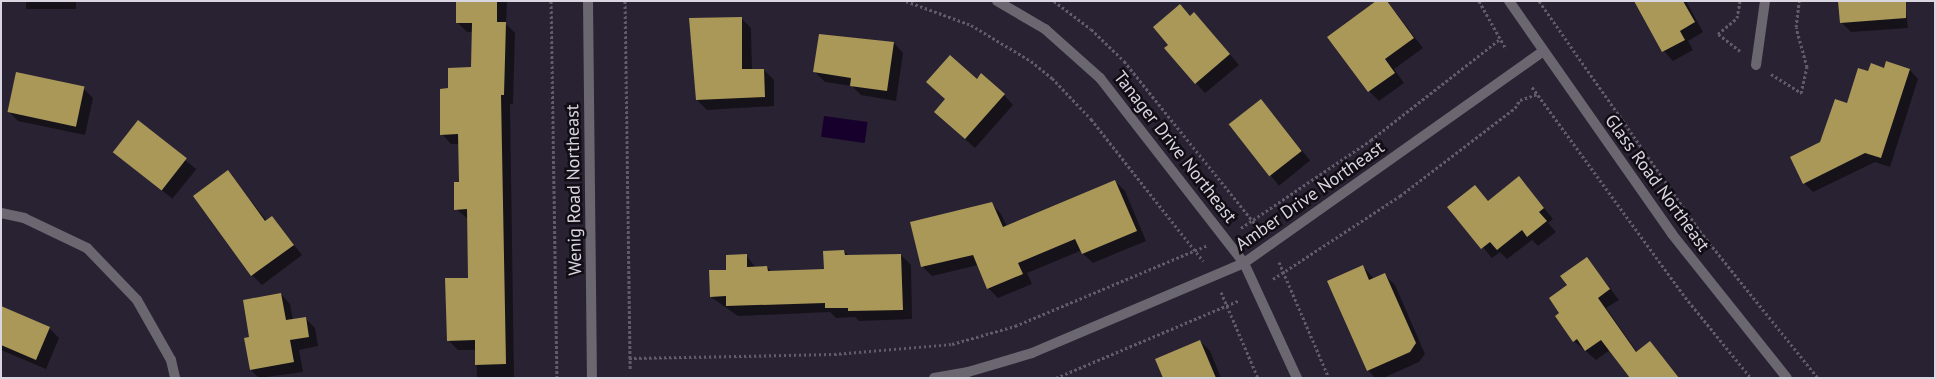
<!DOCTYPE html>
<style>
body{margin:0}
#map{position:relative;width:1936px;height:379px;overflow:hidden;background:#292232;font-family:"PT Sans",sans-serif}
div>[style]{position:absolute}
.water>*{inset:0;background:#17002c;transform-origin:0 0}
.shadow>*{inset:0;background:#0007;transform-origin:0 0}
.building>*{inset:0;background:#a99858;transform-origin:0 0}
.path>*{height:3px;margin-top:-1.5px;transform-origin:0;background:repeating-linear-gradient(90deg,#625c6a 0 2.5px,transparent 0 5px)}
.minor>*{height:10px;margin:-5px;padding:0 5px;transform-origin:5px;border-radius:5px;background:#6b6770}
.tertiary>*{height:10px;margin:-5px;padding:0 5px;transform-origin:5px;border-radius:5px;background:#6b6770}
span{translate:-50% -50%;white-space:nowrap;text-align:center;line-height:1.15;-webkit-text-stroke:5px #100d14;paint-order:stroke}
.street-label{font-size:18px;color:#dad6e1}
.frame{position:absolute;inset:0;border:2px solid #dad6e1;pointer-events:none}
</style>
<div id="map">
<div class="water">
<i style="left:824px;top:116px;width:44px;height:21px;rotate:8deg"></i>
</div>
<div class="shadow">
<i style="left:26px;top:1px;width:50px;height:8px"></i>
<i style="clip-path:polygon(457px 1px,507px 1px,506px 24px,515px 33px,513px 104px,510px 104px,514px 378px,477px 378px,476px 350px,458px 350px,448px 340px,470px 279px,468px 219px,456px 209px,461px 183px,460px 144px,451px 144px,442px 134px,450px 89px,473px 69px,473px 32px,467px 32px,457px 22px)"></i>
<i style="clip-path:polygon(1387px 1px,1423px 48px,1394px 69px,1404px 83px,1379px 101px,1369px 91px)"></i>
<i style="clip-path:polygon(1635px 1px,1686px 1px,1703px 32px,1688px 41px,1693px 50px,1673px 61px,1664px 51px)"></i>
<i style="clip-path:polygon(1905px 1px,1908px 28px,1851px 32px,1841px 22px)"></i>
<i style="clip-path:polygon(1190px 17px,1204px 24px,1239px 65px,1205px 93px,1196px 83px)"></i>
<i style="clip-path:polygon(741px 18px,751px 28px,752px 70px,764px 70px,774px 80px,774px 106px,707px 110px,697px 100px)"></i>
<i style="clip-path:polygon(894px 43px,903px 53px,896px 101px,861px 95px,852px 86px,825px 82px,815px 72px)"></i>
<i style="clip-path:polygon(1885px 69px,1910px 70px,1918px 79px,1890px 167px,1875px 162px,1813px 192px,1804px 183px,1821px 143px,1869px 73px)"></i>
<i style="clip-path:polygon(977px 81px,1004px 95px,1013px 105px,975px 148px,946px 122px)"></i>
<i style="clip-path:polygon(83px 88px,93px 98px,85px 135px,18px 121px,8px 111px)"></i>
<i style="left:1261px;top:100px;width:78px;height:40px;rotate:51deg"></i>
<i style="left:138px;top:122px;width:75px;height:38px;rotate:39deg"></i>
<i style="clip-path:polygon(228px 172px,267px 221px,272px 217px,302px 255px,262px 285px,252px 275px)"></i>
<i style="clip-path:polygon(1519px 178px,1553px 219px,1548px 223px,1556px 232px,1538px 246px,1532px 240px,1507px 259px,1500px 252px,1492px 258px,1449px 207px,1475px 187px,1489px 202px)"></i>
<i style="clip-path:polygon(1115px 181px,1125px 191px,1146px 241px,1093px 263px,1080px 251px,1027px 273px,1032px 284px,998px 298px,988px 288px,978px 265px,932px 276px,922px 266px,992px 204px,1001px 214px,1007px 227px)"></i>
<i style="clip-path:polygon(844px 251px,849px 256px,901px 255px,911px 265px,912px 319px,859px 321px,855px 317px,836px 318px,830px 312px,738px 316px,711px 297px,727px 271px,746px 255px,756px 268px,767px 267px,772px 272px,825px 270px)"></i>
<i style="clip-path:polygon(1587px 258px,1619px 300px,1606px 308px,1637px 352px,1650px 343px,1679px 378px,1631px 378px,1610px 350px,1596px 360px,1574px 341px,1569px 286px)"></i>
<i style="clip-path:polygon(1363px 266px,1374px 279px,1385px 275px,1395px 285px,1425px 354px,1419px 362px,1383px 378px,1375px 378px,1368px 370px)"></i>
<i style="clip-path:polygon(281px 294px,290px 304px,293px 320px,305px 318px,315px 328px,318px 346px,299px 350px,303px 372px,259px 378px,251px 370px,251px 338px)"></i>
<i style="clip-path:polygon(1px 307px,49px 328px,59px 338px,46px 369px,1px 350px)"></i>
<i style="clip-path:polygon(1200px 341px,1210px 351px,1221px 378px,1164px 378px)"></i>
</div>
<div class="building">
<i style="clip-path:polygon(456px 1px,497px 1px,497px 22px,506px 22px,504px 95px,501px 95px,506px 364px,475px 365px,475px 340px,447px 341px,445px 278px,468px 278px,467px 209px,454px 210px,454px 182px,459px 182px,458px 134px,440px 135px,440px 89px,448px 88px,448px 68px,471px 67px,472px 23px,456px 23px)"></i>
<i style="clip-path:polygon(1376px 1px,1387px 1px,1414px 38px,1385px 59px,1395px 73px,1368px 92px,1327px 37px)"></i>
<i style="clip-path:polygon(1634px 1px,1683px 1px,1695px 22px,1680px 31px,1685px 40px,1662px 52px)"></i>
<i style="clip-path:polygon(1838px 1px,1906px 1px,1906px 18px,1840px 23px)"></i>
<i style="clip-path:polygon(1180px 4px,1190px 16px,1194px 12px,1230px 54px,1195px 84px,1164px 48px,1168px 45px,1153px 27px)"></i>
<i style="clip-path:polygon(742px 17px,742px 69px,764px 69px,765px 97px,696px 100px,689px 18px)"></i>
<i style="clip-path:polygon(819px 34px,894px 42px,887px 91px,850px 86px,851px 78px,813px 72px)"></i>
<i style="clip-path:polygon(950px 55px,977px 79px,981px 73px,1005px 94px,965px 139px,934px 112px,945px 99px,926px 82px)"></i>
<i style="clip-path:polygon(1886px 61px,1910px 69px,1881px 158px,1865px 153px,1803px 184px,1790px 157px,1820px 142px,1835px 99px,1847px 103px,1858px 68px,1868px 71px,1871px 63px,1884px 68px)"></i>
<i style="left:16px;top:72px;width:70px;height:41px;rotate:12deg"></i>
<i style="left:1261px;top:99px;width:66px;height:41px;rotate:52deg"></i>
<i style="left:138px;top:120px;width:62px;height:41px;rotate:38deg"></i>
<i style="clip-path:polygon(228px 170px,265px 221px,272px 216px,294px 245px,251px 276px,193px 196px)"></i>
<i style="clip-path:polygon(1519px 176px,1544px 208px,1539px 212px,1547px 221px,1527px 237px,1522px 230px,1497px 250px,1490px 242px,1481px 249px,1447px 207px,1475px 185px,1488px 201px)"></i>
<i style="clip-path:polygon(1115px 180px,1137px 231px,1082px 254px,1075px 239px,1018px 263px,1023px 274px,987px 289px,973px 255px,921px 267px,910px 222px,992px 202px,1003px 227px)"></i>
<i style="clip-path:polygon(844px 250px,845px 255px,901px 254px,903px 310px,848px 311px,848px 308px,825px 308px,825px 303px,726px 306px,726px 296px,710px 297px,709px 270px,726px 270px,726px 255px,747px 254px,747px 267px,767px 266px,768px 271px,824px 269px,823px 251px)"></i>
<i style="clip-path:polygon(1587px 257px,1610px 289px,1598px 298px,1636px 352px,1650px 341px,1679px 378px,1630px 378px,1601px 340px,1585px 351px,1577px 339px,1573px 342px,1555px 316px,1559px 313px,1549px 298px,1567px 285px,1560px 276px)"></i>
<i style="clip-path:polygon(1363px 265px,1369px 280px,1385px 273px,1416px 343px,1410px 352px,1367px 371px,1327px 281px)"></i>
<i style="clip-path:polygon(281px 293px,286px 320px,306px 317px,309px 337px,290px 340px,294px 362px,250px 370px,244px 338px,249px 337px,243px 300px)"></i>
<i style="clip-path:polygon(1px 306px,50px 327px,36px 360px,1px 345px)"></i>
<i style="clip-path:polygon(1200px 340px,1216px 378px,1163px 378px,1155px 359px)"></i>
</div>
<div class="path">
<i style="left:551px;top:1px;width:377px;rotate:89.1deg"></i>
<i style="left:625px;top:1px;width:368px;rotate:89.2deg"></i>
<i style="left:906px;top:1px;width:69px;rotate:20.3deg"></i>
<i style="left:971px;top:25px;width:70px;rotate:31deg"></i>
<i style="left:1031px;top:61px;width:27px;rotate:39deg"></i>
<i style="left:1052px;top:78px;width:57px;rotate:46.4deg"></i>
<i style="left:1091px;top:119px;width:181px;rotate:51.7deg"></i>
<i style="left:1054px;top:1px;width:46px;rotate:37.1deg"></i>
<i style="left:1091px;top:29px;width:46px;rotate:44.1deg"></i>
<i style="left:1124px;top:61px;width:217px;rotate:51.2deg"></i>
<i style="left:1479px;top:1px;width:55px;rotate:60.6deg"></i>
<i style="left:1539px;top:1px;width:286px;rotate:55deg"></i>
<i style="left:1703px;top:235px;width:184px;rotate:51.2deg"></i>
<i style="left:1740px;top:51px;width:28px;rotate:-142deg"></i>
<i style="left:1718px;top:34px;width:25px;rotate:-40deg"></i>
<i style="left:1737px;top:18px;width:17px;rotate:-80deg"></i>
<i style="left:1771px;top:74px;width:36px;rotate:32deg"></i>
<i style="left:1801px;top:93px;width:27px;rotate:-77deg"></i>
<i style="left:1807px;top:67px;width:41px;rotate:-105.4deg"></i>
<i style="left:1796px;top:27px;width:26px;rotate:-83deg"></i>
<i style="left:1532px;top:87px;width:260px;rotate:53.9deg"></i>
<i style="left:1685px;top:297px;width:104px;rotate:50.8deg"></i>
<i style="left:1241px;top:228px;width:157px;rotate:-34.1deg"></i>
<i style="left:1371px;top:140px;width:164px;rotate:-38.1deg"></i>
<i style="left:1279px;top:262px;width:126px;rotate:66.7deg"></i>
<i style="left:1273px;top:279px;width:152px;rotate:-33.2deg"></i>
<i style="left:1400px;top:196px;width:145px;rotate:-37.4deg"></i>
<i style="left:1515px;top:108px;width:9px;rotate:-58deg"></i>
<i style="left:1520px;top:100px;width:18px;rotate:-19deg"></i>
<i style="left:1221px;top:292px;width:94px;rotate:66.7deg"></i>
<i style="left:629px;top:358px;width:205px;rotate:-1.1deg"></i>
<i style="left:834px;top:354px;width:118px;rotate:-4.8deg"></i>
<i style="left:952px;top:344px;width:66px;rotate:-15.9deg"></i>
<i style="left:1015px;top:326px;width:209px;rotate:-22.8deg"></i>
<i style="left:1056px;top:378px;width:200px;rotate:-23deg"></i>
</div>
<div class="minor">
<i style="left:997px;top:1px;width:56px;rotate:30.3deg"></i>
<i style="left:1045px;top:29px;width:74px;rotate:41.7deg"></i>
<i style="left:1100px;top:78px;width:234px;rotate:52.1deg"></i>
<i style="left:1244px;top:263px;width:127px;rotate:65.3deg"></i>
<i style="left:1756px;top:65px;width:65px;rotate:-82deg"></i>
<i style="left:1px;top:213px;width:24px;rotate:12deg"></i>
<i style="left:24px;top:218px;width:70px;rotate:25.5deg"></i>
<i style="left:87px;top:248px;width:72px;rotate:46.1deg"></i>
<i style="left:137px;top:300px;width:69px;rotate:60.5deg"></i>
<i style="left:171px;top:360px;width:18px;rotate:77deg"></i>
<i style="left:934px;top:378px;width:35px;rotate:-10deg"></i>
<i style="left:968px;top:372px;width:67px;rotate:-16.5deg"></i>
<i style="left:1032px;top:353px;width:230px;rotate:-23deg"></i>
<i style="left:1244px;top:263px;width:365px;rotate:-35.3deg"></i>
</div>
<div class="tertiary">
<i style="left:588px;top:1px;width:377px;rotate:89.4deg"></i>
<i style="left:1509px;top:1px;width:284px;rotate:55deg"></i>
<i style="left:1672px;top:234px;width:184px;rotate:51.4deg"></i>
</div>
<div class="street-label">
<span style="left:1175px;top:147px;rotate:52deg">Tanager Drive Northeast</span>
<span style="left:1657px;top:183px;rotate:54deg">Glass Road Northeast</span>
<span style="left:574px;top:190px;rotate:-91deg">Wenig Road Northeast</span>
<span style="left:1310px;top:196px;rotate:-35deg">Amber Drive Northeast</span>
</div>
<div class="frame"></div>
</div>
